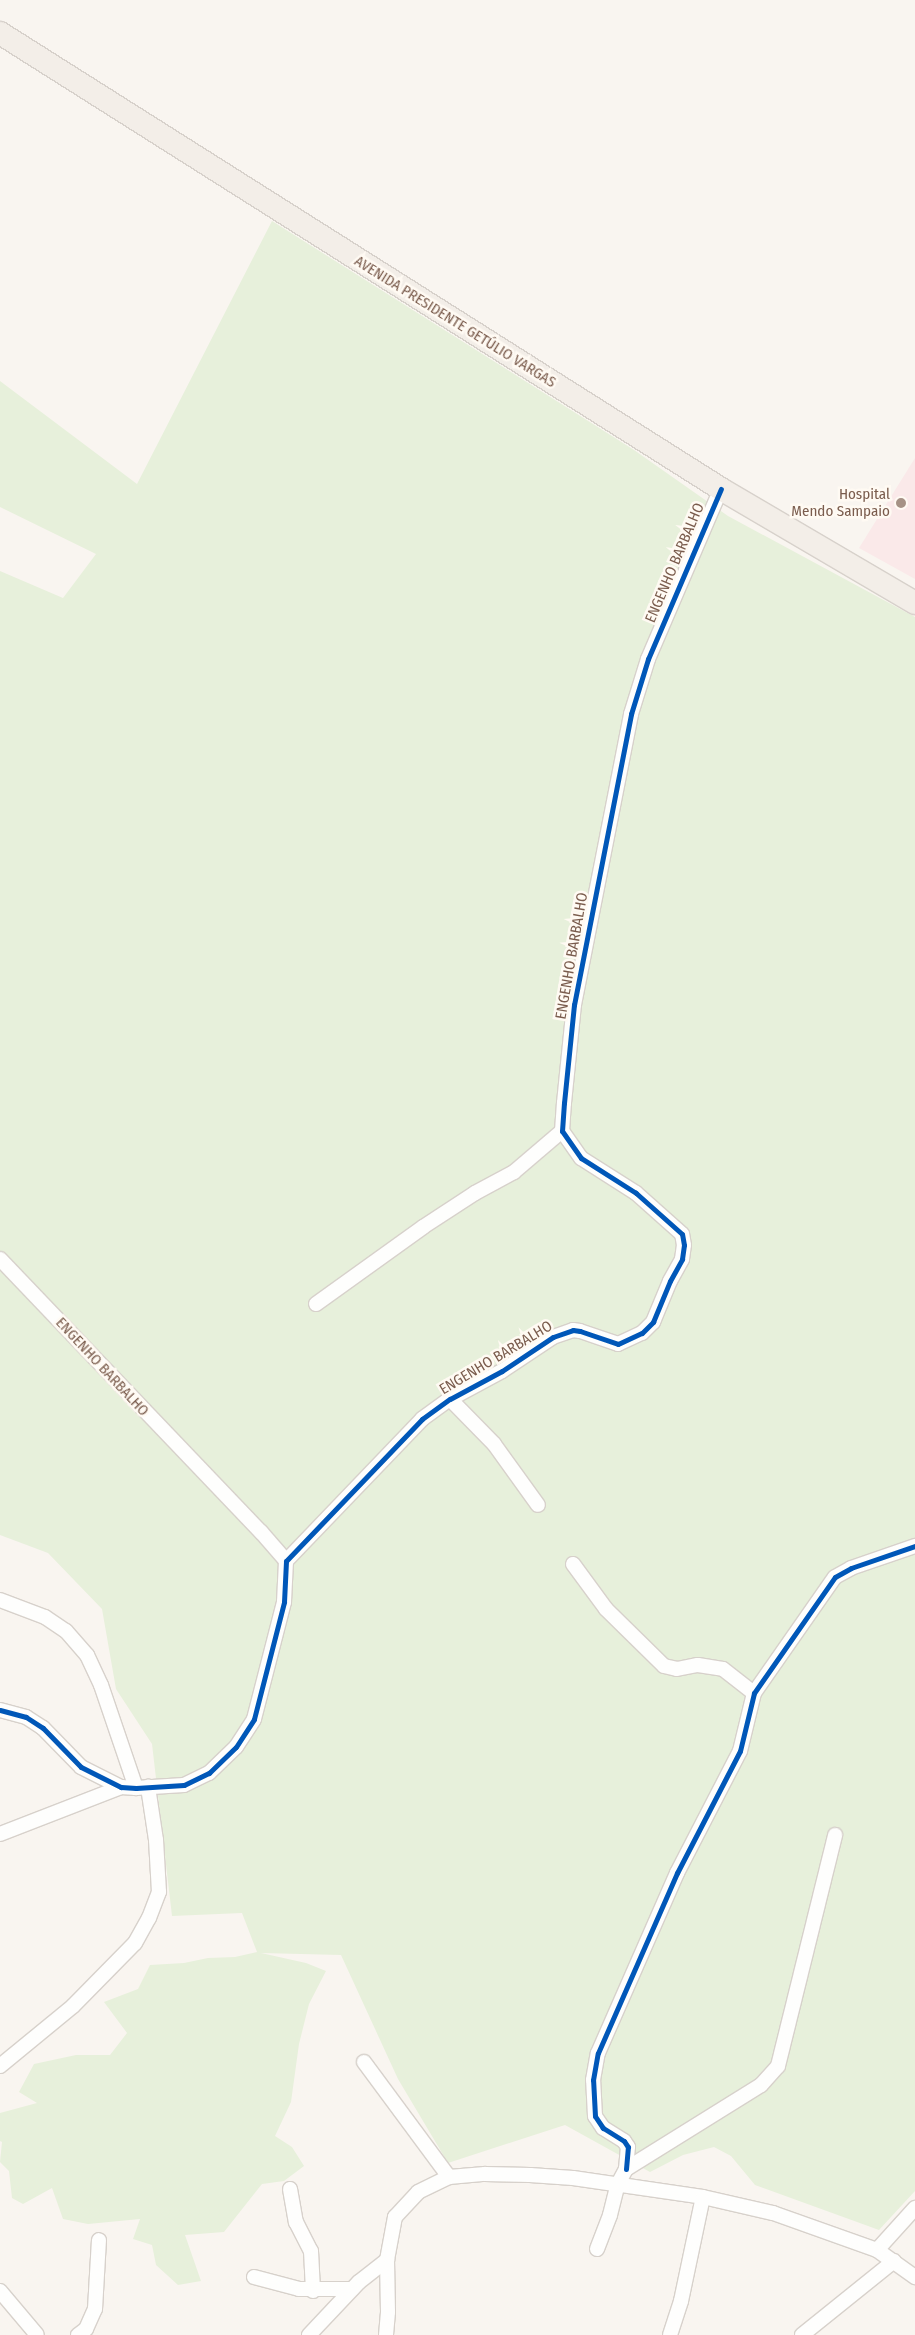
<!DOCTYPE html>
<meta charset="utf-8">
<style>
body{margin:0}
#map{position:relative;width:915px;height:2335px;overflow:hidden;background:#f9f5f0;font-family:"Fira Sans Condensed",sans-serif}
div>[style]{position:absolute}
.medical>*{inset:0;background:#fae9e9}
.green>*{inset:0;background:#e7f0db}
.roads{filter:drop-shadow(1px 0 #d7d1cb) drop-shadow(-1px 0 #d7d1cb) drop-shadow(0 1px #d7d1cb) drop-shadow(0 -1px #d7d1cb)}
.street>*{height:14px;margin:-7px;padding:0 7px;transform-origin:7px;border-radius:7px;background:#fefefd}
.primary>*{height:22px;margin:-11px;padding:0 11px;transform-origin:11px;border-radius:11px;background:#f3eee8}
.cycleway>*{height:5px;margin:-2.5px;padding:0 2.5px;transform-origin:2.5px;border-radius:2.5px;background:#0057b8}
.dots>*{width:14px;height:14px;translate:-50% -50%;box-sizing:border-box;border:2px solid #fffaf3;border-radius:50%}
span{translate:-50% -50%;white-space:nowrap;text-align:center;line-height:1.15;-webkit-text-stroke:5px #fffaf3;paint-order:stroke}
.street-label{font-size:15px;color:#7a5c4d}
.poi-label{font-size:15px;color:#7a5c4d}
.right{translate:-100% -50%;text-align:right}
</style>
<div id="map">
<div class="medical">
<i style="clip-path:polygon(915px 458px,915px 579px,859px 548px)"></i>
</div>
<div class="green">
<i style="clip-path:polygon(272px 221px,634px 450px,728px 516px,915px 617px,915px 2191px,879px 2230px,755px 2185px,731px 2156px,714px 2147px,683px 2155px,650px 2172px,565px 2125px,448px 2163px,398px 2079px,341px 1955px,261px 1953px,306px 1963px,326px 1971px,309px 2004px,299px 2044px,291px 2102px,275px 2136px,292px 2147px,304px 2166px,284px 2181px,262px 2184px,224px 2232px,185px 2235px,201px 2281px,178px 2285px,156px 2265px,152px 2245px,133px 2239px,140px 2219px,88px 2224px,63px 2219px,52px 2188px,23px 2204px,12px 2198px,9px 2171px,0 2162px,2px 2142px,0 2141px,0 2113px,37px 2103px,19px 2092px,34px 2064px,76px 2055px,110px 2055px,127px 2033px,104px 2002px,138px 1989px,150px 1965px,184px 1963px,208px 1958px,235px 1957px,257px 1952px,242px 1913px,172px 1916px,152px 1744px,116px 1689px,102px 1609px,48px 1553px,0 1535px,0 571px,63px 598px,96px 554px,0 507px,0 381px,137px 484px)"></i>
</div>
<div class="roads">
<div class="street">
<i style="left:0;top:1259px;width:378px;rotate:46.3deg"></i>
<i style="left:261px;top:1532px;width:38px;rotate:49deg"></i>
<i style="left:316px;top:1304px;width:132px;rotate:-35.7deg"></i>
<i style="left:423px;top:1227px;width:62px;rotate:-33.2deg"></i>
<i style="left:475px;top:1193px;width:44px;rotate:-28.3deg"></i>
<i style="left:514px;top:1172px;width:63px;rotate:-40.5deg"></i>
<i style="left:450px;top:1399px;width:63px;rotate:45.6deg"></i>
<i style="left:494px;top:1444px;width:75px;rotate:54.2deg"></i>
<i style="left:573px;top:1564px;width:56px;rotate:53.7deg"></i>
<i style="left:606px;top:1609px;width:81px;rotate:44.5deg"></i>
<i style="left:664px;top:1666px;width:13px;rotate:13deg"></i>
<i style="left:677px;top:1669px;width:21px;rotate:-11deg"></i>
<i style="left:698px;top:1665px;width:25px;rotate:9deg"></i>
<i style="left:723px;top:1669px;width:39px;rotate:38deg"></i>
<i style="left:0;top:1600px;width:48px;rotate:20.7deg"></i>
<i style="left:45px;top:1617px;width:25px;rotate:34deg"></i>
<i style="left:66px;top:1631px;width:32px;rotate:49deg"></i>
<i style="left:87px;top:1655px;width:33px;rotate:65deg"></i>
<i style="left:101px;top:1685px;width:109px;rotate:71.2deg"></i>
<i style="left:0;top:1710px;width:27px;rotate:15deg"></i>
<i style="left:26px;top:1717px;width:20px;rotate:33deg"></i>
<i style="left:43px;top:1728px;width:54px;rotate:45.7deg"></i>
<i style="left:81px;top:1767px;width:45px;rotate:26.6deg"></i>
<i style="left:121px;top:1787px;width:15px;rotate:4deg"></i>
<i style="left:136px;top:1788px;width:48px;rotate:-3.6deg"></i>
<i style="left:184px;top:1785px;width:28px;rotate:-26deg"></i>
<i style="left:209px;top:1773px;width:37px;rotate:-44deg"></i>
<i style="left:236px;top:1747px;width:33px;rotate:-57deg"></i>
<i style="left:254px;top:1719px;width:121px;rotate:-75.6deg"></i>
<i style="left:284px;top:1602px;width:41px;rotate:-87.2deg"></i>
<i style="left:286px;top:1561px;width:197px;rotate:-46.2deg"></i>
<i style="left:422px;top:1419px;width:34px;rotate:-36deg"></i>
<i style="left:450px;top:1399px;width:59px;rotate:-28.3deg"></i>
<i style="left:502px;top:1371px;width:61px;rotate:-33.7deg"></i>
<i style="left:553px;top:1337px;width:21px;rotate:-19deg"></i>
<i style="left:573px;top:1330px;width:7px;rotate:8deg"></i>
<i style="left:580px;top:1331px;width:40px;rotate:18.9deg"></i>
<i style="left:618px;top:1344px;width:26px;rotate:-25deg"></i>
<i style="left:642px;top:1333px;width:16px;rotate:-45deg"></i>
<i style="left:653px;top:1322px;width:44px;rotate:-67.5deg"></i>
<i style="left:670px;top:1281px;width:25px;rotate:-61deg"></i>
<i style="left:682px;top:1259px;width:14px;rotate:-82deg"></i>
<i style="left:684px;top:1245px;width:11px;rotate:-100deg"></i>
<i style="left:682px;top:1234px;width:62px;rotate:-138.3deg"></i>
<i style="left:636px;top:1193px;width:65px;rotate:-147.5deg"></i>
<i style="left:581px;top:1158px;width:33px;rotate:-125deg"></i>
<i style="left:562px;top:1131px;width:28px;rotate:-86deg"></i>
<i style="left:564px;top:1103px;width:99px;rotate:-84.2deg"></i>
<i style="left:574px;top:1005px;width:297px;rotate:-78.9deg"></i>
<i style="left:631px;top:714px;width:58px;rotate:-72.8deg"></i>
<i style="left:648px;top:659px;width:185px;rotate:-66.8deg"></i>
<i style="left:0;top:1834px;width:130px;rotate:-21.2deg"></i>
<i style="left:364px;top:2062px;width:143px;rotate:53.5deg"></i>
<i style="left:0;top:2066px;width:94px;rotate:-39.4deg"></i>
<i style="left:73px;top:2006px;width:88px;rotate:-45.5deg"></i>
<i style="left:135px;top:1943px;width:29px;rotate:-61deg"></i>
<i style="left:149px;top:1918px;width:28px;rotate:-69deg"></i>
<i style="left:159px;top:1892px;width:52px;rotate:-93.3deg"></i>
<i style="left:156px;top:1840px;width:54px;rotate:-98.6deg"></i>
<i style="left:626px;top:2169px;width:22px;rotate:-85deg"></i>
<i style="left:628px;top:2147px;width:7px;rotate:-124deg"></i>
<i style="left:624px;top:2141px;width:25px;rotate:-148deg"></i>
<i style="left:603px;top:2128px;width:14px;rotate:-124deg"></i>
<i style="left:595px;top:2116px;width:36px;rotate:-93deg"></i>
<i style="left:593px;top:2080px;width:27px;rotate:-80deg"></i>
<i style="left:598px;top:2053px;width:197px;rotate:-66.3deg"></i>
<i style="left:677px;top:1873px;width:137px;rotate:-62.7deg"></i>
<i style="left:740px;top:1751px;width:60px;rotate:-76.4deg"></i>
<i style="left:754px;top:1693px;width:141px;rotate:-55.1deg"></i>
<i style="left:835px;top:1577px;width:18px;rotate:-29deg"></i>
<i style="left:851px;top:1568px;width:68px;rotate:-19deg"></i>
<i style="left:290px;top:2189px;width:34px;rotate:80deg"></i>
<i style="left:296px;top:2222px;width:33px;rotate:63deg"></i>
<i style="left:311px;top:2251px;width:40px;rotate:87.1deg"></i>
<i style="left:597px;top:2249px;width:36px;rotate:-69deg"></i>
<i style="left:610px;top:2215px;width:32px;rotate:-76deg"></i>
<i style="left:618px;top:2184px;width:17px;rotate:-62deg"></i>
<i style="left:626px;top:2169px;width:159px;rotate:-31.9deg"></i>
<i style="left:761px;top:2085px;width:25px;rotate:-48deg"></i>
<i style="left:778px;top:2066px;width:238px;rotate:-76.1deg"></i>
<i style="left:877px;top:2250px;width:57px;rotate:-47.9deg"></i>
<i style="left:254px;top:2277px;width:47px;rotate:14.9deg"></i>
<i style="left:299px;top:2289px;width:53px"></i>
<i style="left:0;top:2291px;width:57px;rotate:49.9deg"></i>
<i style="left:78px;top:2335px;width:10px;rotate:-37deg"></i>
<i style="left:86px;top:2329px;width:22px;rotate:-66deg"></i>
<i style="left:95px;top:2309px;width:69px;rotate:-86.7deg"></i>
<i style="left:309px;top:2335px;width:73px;rotate:-46.7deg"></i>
<i style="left:359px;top:2282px;width:36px;rotate:-38deg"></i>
<i style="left:386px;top:2335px;width:23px;rotate:-85deg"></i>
<i style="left:388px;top:2312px;width:52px;rotate:-91.1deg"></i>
<i style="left:387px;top:2260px;width:44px;rotate:-79.5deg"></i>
<i style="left:395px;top:2217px;width:34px;rotate:-47deg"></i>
<i style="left:418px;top:2192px;width:34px;rotate:-26deg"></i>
<i style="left:449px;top:2177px;width:36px;rotate:-5deg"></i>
<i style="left:485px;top:2174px;width:45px;rotate:1.3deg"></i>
<i style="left:530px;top:2175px;width:43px;rotate:4deg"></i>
<i style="left:573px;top:2178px;width:131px;rotate:8.3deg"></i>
<i style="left:703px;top:2197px;width:72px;rotate:12.9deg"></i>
<i style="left:773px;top:2213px;width:110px;rotate:19.6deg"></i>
<i style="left:877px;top:2250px;width:47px;rotate:35.4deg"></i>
<i style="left:670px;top:2335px;width:36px;rotate:-72deg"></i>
<i style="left:681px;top:2301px;width:106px;rotate:-78.1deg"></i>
<i style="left:802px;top:2335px;width:118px;rotate:-38.8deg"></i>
</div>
<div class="primary">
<i style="left:0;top:33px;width:853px;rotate:32.31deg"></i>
<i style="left:721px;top:489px;width:225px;rotate:30.4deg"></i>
</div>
</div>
<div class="cycleway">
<i style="left:0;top:1710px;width:27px;rotate:15deg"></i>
<i style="left:26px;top:1717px;width:20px;rotate:33deg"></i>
<i style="left:43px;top:1728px;width:54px;rotate:45.7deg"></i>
<i style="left:81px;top:1767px;width:45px;rotate:26.6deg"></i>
<i style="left:121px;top:1787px;width:15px;rotate:4deg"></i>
<i style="left:136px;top:1788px;width:48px;rotate:-3.6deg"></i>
<i style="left:184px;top:1785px;width:28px;rotate:-26deg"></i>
<i style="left:209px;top:1773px;width:37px;rotate:-44deg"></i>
<i style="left:236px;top:1747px;width:33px;rotate:-57deg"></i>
<i style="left:254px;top:1719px;width:121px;rotate:-75.6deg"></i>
<i style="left:284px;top:1602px;width:41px;rotate:-87.2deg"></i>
<i style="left:286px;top:1561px;width:197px;rotate:-46.2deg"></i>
<i style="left:422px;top:1419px;width:34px;rotate:-36deg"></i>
<i style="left:450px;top:1399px;width:59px;rotate:-28.3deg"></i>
<i style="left:502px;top:1371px;width:61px;rotate:-33.7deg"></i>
<i style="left:553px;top:1337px;width:21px;rotate:-19deg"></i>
<i style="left:573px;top:1330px;width:7px;rotate:8deg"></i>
<i style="left:580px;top:1331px;width:40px;rotate:18.9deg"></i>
<i style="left:618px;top:1344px;width:26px;rotate:-25deg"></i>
<i style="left:642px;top:1333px;width:16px;rotate:-45deg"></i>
<i style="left:653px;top:1322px;width:44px;rotate:-67.5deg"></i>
<i style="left:670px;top:1281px;width:25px;rotate:-61deg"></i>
<i style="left:682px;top:1259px;width:14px;rotate:-82deg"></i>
<i style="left:684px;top:1245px;width:11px;rotate:-100deg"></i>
<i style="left:682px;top:1234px;width:62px;rotate:-138.3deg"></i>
<i style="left:636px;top:1193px;width:65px;rotate:-147.5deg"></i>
<i style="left:581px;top:1158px;width:33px;rotate:-125deg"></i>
<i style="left:562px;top:1131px;width:28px;rotate:-86deg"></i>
<i style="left:564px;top:1103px;width:99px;rotate:-84.2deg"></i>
<i style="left:574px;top:1005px;width:297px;rotate:-78.9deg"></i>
<i style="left:631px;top:714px;width:58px;rotate:-72.8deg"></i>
<i style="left:648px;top:659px;width:185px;rotate:-66.8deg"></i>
<i style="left:626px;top:2169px;width:22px;rotate:-85deg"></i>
<i style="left:628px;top:2147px;width:7px;rotate:-124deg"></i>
<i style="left:624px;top:2141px;width:25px;rotate:-148deg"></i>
<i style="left:603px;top:2128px;width:14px;rotate:-124deg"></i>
<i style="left:595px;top:2116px;width:36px;rotate:-93deg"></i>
<i style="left:593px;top:2080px;width:27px;rotate:-80deg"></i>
<i style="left:598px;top:2053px;width:197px;rotate:-66.3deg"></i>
<i style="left:677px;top:1873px;width:137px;rotate:-62.7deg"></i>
<i style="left:740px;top:1751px;width:60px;rotate:-76.4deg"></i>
<i style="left:754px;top:1693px;width:141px;rotate:-55.1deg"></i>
<i style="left:835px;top:1577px;width:18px;rotate:-29deg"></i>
<i style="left:851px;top:1568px;width:68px;rotate:-19deg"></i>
</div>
<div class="dots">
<i style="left:901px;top:503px;background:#a69286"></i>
</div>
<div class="street-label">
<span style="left:455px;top:322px;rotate:32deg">AVENIDA PRESIDENTE GETÚLIO VARGAS</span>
<span style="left:675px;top:563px;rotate:-67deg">ENGENHO BARBALHO</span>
<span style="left:572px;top:956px;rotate:-80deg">ENGENHO BARBALHO</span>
<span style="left:496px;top:1358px;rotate:-31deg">ENGENHO BARBALHO</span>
<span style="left:102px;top:1367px;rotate:47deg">ENGENHO BARBALHO</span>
</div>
<div class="poi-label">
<span class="right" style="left:890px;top:503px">Hospital<br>Mendo Sampaio</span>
</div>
</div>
